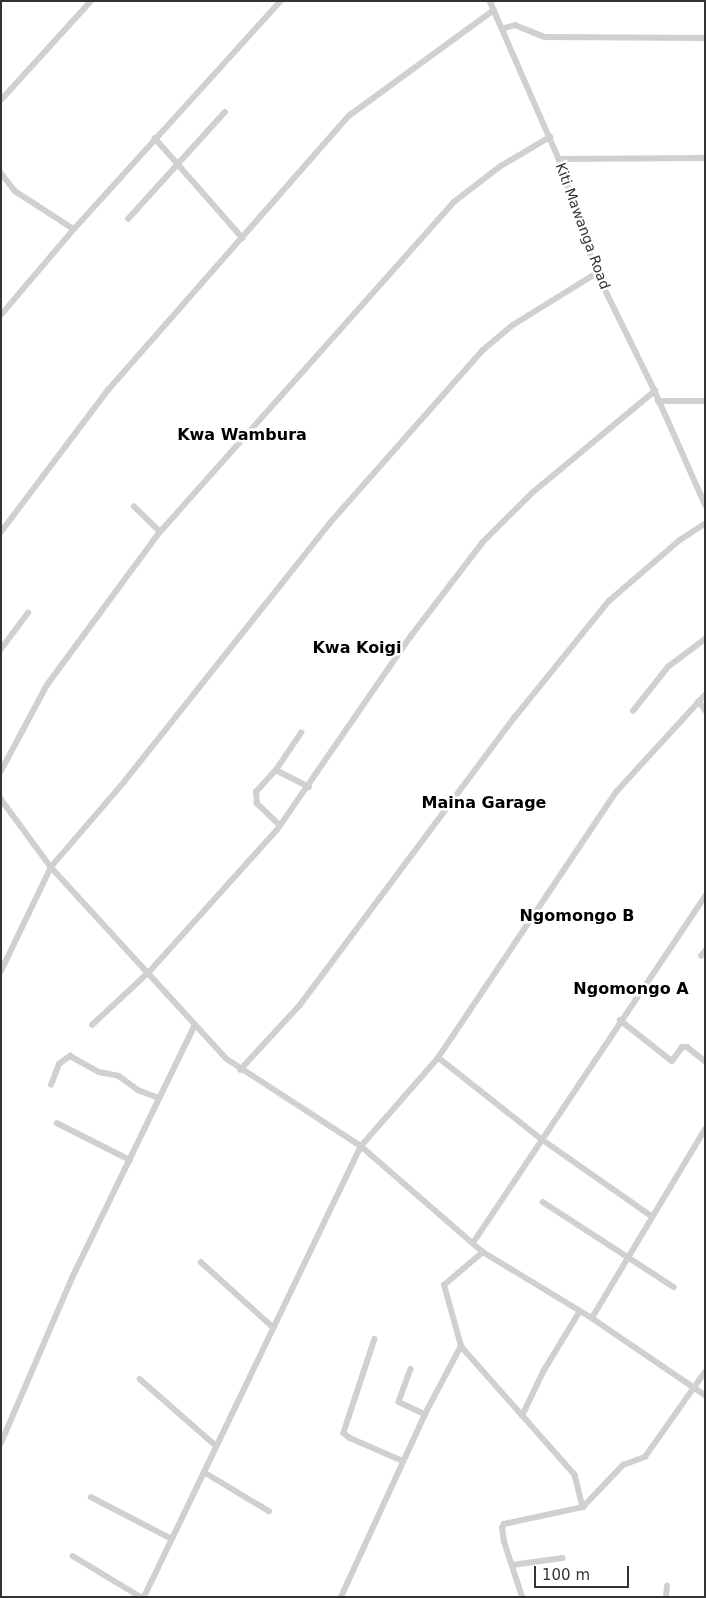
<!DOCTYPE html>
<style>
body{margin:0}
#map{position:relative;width:706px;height:1598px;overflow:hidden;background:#fff;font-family:"DejaVu Sans",sans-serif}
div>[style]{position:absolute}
.street>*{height:5.5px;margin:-2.75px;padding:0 2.75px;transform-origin:2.75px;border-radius:2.75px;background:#d0d0d0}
span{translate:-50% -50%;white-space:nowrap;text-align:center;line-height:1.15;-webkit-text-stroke:5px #fff;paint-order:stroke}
.street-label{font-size:14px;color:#333}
.quarter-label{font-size:16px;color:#000;font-weight:700}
.frame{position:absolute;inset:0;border:2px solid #333;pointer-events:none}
.scale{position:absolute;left:534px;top:1566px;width:95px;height:22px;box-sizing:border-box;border:2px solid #333;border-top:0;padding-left:6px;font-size:15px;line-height:18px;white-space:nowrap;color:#333;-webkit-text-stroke:4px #fff;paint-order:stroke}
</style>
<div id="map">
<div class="street">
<i style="left:490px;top:1px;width:172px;rotate:66.4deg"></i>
<i style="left:559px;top:159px;width:120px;rotate:71.6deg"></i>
<i style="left:597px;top:273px;width:131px;rotate:63.8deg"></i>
<i style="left:655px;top:391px;width:124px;rotate:66.1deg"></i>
<i style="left:502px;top:29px;width:14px;rotate:-17deg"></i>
<i style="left:515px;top:25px;width:32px;rotate:22deg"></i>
<i style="left:545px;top:37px;width:160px;rotate:0.4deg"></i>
<i style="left:1px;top:100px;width:134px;rotate:-47.7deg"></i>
<i style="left:155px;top:138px;width:133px;rotate:48.7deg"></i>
<i style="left:559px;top:159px;width:146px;rotate:-0.4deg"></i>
<i style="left:1px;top:173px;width:23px;rotate:52deg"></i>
<i style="left:15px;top:191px;width:70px;rotate:32.8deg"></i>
<i style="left:128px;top:219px;width:144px;rotate:-47.8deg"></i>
<i style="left:1px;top:315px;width:113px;rotate:-49.7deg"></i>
<i style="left:74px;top:229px;width:308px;rotate:-47.8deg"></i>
<i style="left:658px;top:401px;width:47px"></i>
<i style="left:1px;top:532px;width:178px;rotate:-53deg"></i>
<i style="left:108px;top:390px;width:366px;rotate:-48.7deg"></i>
<i style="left:350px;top:115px;width:178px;rotate:-36.1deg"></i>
<i style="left:160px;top:532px;width:442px;rotate:-48.3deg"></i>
<i style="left:454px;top:202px;width:59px;rotate:-37.5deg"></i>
<i style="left:501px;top:166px;width:57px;rotate:-30.6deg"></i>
<i style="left:1px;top:649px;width:45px;rotate:-53.1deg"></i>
<i style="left:699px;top:701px;width:11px;rotate:56deg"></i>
<i style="left:633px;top:711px;width:56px;rotate:-51.5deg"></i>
<i style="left:668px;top:667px;width:46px;rotate:-37.1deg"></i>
<i style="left:276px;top:770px;width:37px;rotate:27deg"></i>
<i style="left:1px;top:771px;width:98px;rotate:-61.9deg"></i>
<i style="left:47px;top:685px;width:190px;rotate:-53.6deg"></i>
<i style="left:160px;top:532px;width:36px;rotate:-136deg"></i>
<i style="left:1px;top:799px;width:84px;rotate:53.7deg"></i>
<i style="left:51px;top:867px;width:260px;rotate:47.5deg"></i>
<i style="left:227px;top:1059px;width:160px;rotate:33deg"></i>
<i style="left:361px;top:1146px;width:162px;rotate:41deg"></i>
<i style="left:483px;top:1252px;width:127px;rotate:31.2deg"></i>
<i style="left:592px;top:1318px;width:137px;rotate:34.3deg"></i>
<i style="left:280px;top:826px;width:32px;rotate:-136deg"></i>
<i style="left:257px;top:804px;width:12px;rotate:-95deg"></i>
<i style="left:256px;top:792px;width:30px;rotate:-48deg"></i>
<i style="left:276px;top:770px;width:45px;rotate:-56deg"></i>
<i style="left:701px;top:956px;width:6px;rotate:-51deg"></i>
<i style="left:1px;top:971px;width:115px;rotate:-64.3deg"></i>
<i style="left:51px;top:867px;width:112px;rotate:-49.3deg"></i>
<i style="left:124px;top:782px;width:330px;rotate:-51.5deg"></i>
<i style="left:329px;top:524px;width:232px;rotate:-48.5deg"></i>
<i style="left:483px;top:350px;width:39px;rotate:-40deg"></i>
<i style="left:513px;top:325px;width:99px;rotate:-31.8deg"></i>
<i style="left:620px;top:1020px;width:66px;rotate:38.3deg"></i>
<i style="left:672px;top:1061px;width:17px;rotate:-54deg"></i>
<i style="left:682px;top:1047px;width:5px"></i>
<i style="left:687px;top:1047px;width:23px;rotate:38deg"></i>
<i style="left:92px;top:1025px;width:78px;rotate:-42.9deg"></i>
<i style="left:149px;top:972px;width:191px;rotate:-48deg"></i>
<i style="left:277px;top:830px;width:236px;rotate:-55.4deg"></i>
<i style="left:411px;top:636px;width:117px;rotate:-52.6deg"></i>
<i style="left:482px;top:543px;width:71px;rotate:-45deg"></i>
<i style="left:532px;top:493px;width:160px;rotate:-39.7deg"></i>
<i style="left:240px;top:1070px;width:88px;rotate:-47.3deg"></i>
<i style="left:300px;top:1005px;width:359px;rotate:-53.3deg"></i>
<i style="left:515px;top:717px;width:149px;rotate:-51deg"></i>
<i style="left:609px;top:601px;width:94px;rotate:-40.7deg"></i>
<i style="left:680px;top:540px;width:30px;rotate:-33deg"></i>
<i style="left:51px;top:1085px;width:22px;rotate:-69deg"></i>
<i style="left:59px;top:1064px;width:14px;rotate:-36deg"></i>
<i style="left:70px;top:1056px;width:33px;rotate:29deg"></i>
<i style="left:99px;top:1072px;width:20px;rotate:11deg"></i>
<i style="left:119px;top:1076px;width:24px;rotate:36deg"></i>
<i style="left:138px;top:1090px;width:22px;rotate:21deg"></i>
<i style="left:57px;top:1123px;width:82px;rotate:26.9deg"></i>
<i style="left:543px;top:1202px;width:156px;rotate:33deg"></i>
<i style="left:652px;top:1217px;width:134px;rotate:-145deg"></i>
<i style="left:542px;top:1140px;width:132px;rotate:-141.7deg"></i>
<i style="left:438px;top:1058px;width:321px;rotate:-56.2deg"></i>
<i style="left:617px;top:791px;width:130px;rotate:-47.5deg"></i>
<i style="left:473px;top:1243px;width:417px;rotate:-56.2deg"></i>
<i style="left:201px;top:1262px;width:98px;rotate:42.1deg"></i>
<i style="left:592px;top:1318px;width:220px;rotate:-59.1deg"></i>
<i style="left:375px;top:1339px;width:99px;rotate:108.3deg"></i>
<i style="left:344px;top:1433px;width:8px;rotate:40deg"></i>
<i style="left:350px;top:1438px;width:58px;rotate:23.5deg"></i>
<i style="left:461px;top:1346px;width:172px;rotate:48.5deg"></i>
<i style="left:575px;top:1475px;width:33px;rotate:76deg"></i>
<i style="left:411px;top:1369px;width:35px;rotate:110deg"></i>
<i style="left:399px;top:1402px;width:29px;rotate:25deg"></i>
<i style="left:140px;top:1379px;width:100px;rotate:41.3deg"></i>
<i style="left:522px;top:1416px;width:49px;rotate:-64.5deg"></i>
<i style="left:543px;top:1372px;width:71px;rotate:-58.8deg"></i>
<i style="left:1px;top:1443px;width:182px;rotate:-66.7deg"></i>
<i style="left:73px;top:1276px;width:279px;rotate:-64.1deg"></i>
<i style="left:204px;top:1472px;width:76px;rotate:31deg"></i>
<i style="left:91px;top:1497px;width:89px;rotate:27.4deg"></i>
<i style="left:73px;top:1556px;width:79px;rotate:31.1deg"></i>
<i style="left:512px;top:1565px;width:51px;rotate:-7.8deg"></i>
<i style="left:144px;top:1597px;width:500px;rotate:-64.31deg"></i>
<i style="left:361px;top:1146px;width:117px;rotate:-48.8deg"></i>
<i style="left:341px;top:1597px;width:201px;rotate:-65.3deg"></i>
<i style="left:425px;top:1414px;width:77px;rotate:-62.1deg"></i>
<i style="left:461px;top:1346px;width:63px;rotate:-105.6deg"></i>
<i style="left:444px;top:1285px;width:51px;rotate:-40.2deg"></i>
<i style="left:522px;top:1597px;width:58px;rotate:-108.1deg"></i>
<i style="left:504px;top:1542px;width:14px;rotate:-98deg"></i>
<i style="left:502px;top:1528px;width:4px;rotate:-63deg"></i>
<i style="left:504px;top:1524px;width:81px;rotate:-12.1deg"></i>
<i style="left:583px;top:1507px;width:58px;rotate:-46.4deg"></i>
<i style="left:623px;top:1465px;width:23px;rotate:-20deg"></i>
<i style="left:645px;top:1457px;width:104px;rotate:-54.8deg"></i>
<i style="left:666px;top:1597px;width:11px;rotate:-85deg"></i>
</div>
<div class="street-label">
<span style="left:583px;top:226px;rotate:70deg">Kiti Mawanga Road</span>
</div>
<div class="quarter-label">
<span style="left:242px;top:435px">Kwa Wambura</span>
<span style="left:357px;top:648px">Kwa Koigi</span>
<span style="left:484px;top:803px">Maina Garage</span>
<span style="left:577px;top:916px">Ngomongo B</span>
<span style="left:631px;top:989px">Ngomongo A</span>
</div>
<div class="frame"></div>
<div class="scale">100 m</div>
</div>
